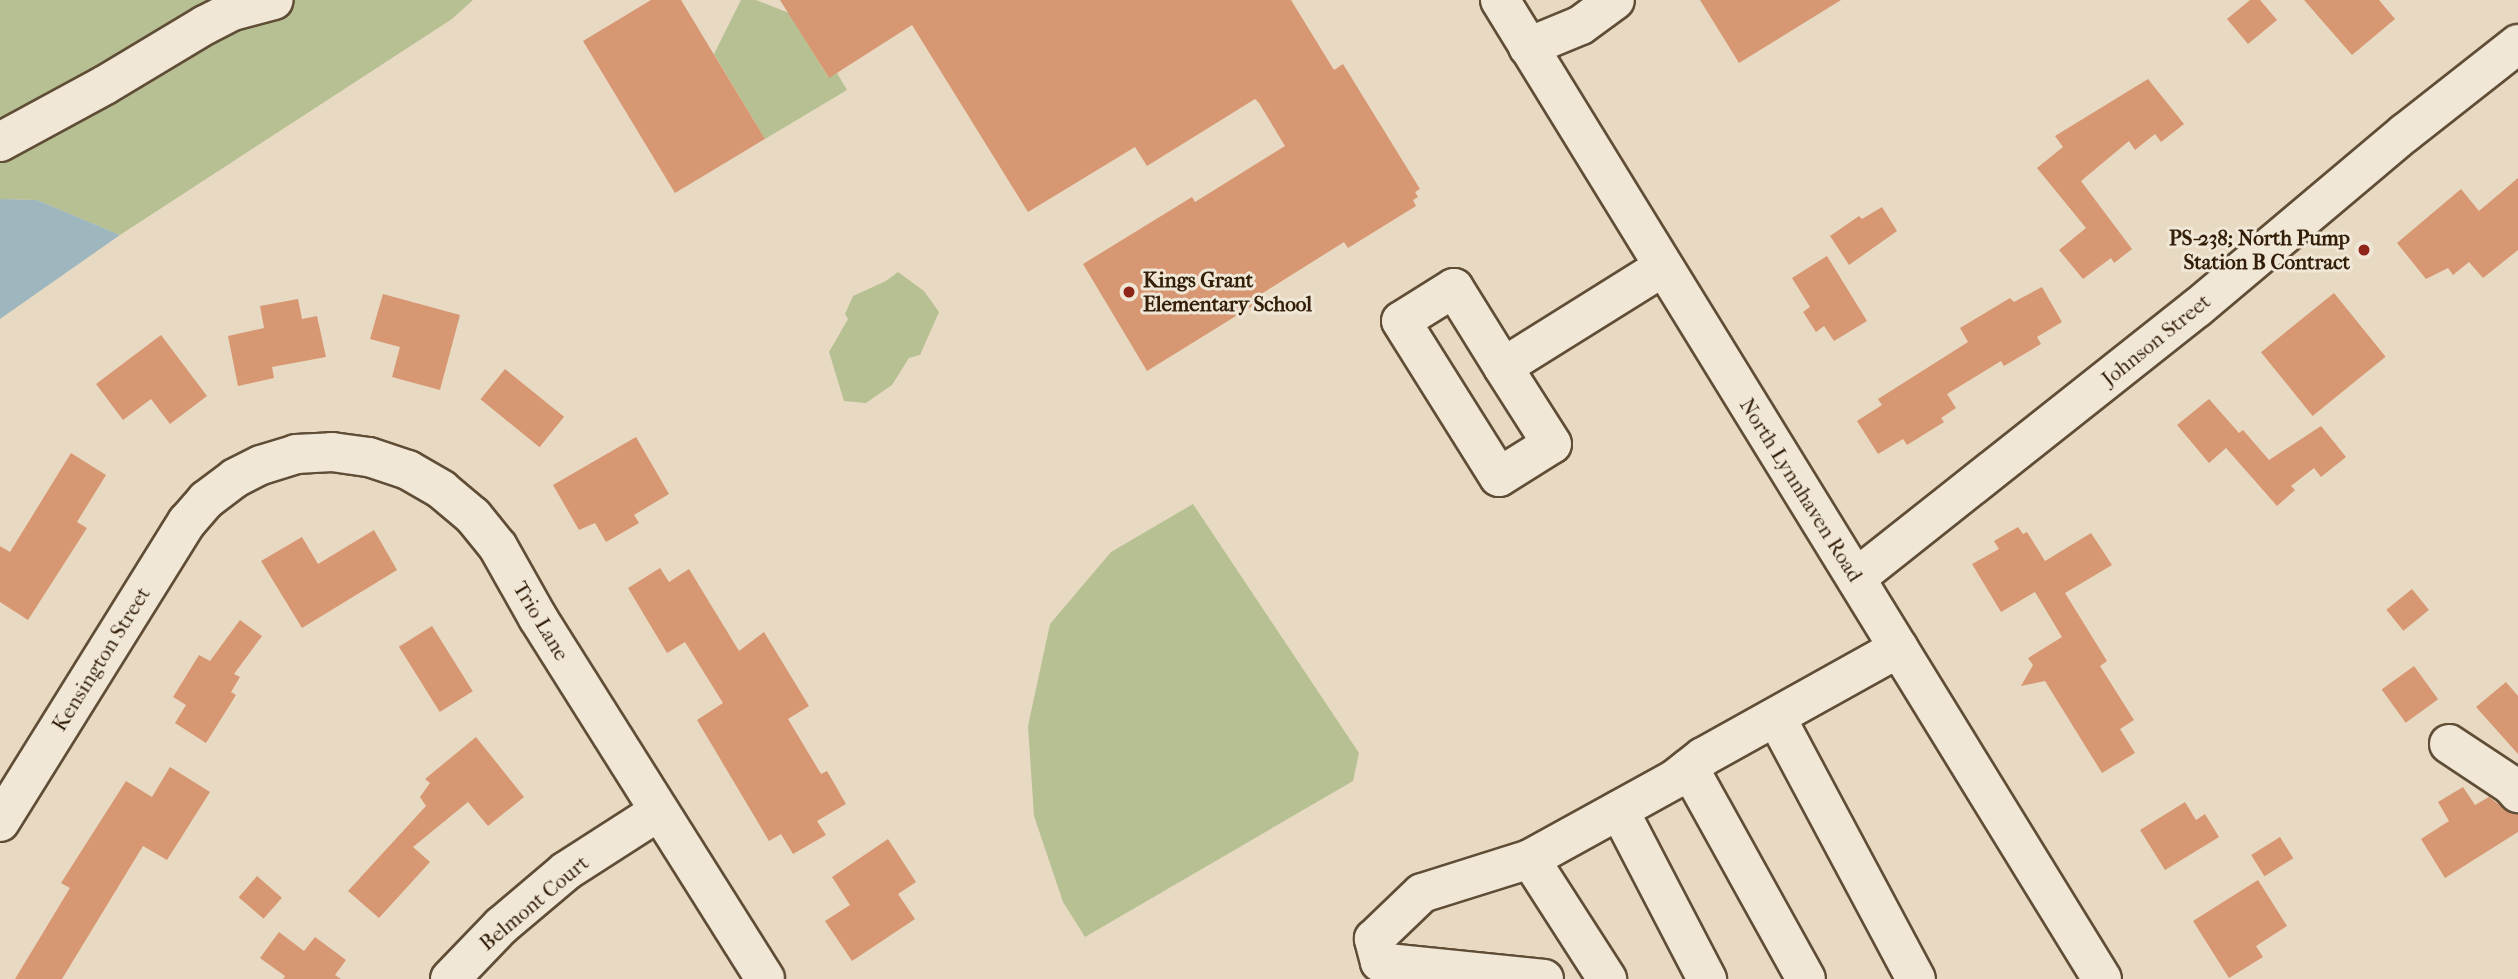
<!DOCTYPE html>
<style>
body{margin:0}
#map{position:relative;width:2518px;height:979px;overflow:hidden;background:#e8dac2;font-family:"IM FELL French Canon",serif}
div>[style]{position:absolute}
.green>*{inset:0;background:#b6c093}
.water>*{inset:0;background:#9eb7bf}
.building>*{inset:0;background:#d79772;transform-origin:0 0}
.roads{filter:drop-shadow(2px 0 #604d36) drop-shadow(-2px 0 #604d36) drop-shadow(0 2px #604d36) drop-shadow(0 -2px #604d36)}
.minor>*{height:38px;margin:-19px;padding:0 19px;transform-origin:19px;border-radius:19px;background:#f0e7d7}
.dots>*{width:19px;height:19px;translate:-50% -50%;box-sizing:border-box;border:4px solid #f0e7d7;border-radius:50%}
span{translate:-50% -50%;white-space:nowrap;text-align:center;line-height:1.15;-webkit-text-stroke:6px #f0e7d7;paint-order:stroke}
.poi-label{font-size:21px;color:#331e08;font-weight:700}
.right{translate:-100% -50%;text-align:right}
.left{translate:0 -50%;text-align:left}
.street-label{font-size:21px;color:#331e08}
</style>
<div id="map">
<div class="green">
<i style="clip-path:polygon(0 0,473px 0,452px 19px,120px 235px,37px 200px,0 199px)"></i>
<i style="clip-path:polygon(741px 0,756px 0,789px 13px,828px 77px,837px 73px,847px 90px,765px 139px,714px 54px)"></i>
<i style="clip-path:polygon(898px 272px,924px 291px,939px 312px,920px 355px,909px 358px,892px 385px,866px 403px,844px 401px,829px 352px,848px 319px,845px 314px,853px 296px,886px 281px)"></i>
<i style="clip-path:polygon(1193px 504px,1359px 753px,1353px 781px,1085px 937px,1063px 902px,1034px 816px,1028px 726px,1050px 624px,1111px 552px)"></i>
</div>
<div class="water">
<i style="clip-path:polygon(0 199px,37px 200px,120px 235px,0 319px)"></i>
</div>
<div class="building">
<i style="clip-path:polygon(651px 0,681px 0,765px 139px,675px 193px,583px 41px)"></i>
<i style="clip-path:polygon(780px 0,1291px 0,1334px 70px,1343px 64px,1420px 189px,1415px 192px,1418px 197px,1413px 200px,1416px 206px,1348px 248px,1344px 242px,1255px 298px,1257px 303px,1147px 371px,1083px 264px,1192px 197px,1195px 202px,1285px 146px,1259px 103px,1255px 99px,1147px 166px,1135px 147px,1028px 212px,912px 25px,829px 78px)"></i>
<i style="clip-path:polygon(1700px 0,1841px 0,1739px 63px)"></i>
<i style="clip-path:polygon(2250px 0,2260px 0,2277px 20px,2248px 44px,2227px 19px)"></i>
<i style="clip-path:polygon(2304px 0,2379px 0,2395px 19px,2352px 55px)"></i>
<i style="clip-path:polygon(2148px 79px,2184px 124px,2161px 142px,2155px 134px,2135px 150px,2129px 141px,2081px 181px,2132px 249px,2114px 263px,2111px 258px,2083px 279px,2059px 250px,2086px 228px,2037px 168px,2063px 147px,2055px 136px)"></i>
<i style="clip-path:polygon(2518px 178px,2518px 250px,2483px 278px,2469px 262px,2453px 275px,2448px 268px,2426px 279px,2397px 243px,2461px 189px,2479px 211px)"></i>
<i style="clip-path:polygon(1882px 207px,1897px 231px,1849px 265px,1830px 236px,1859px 216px,1862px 219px)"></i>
<i style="clip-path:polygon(1827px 256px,1867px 321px,1834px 341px,1824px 326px,1816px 332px,1803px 312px,1810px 307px,1792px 278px)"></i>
<i style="clip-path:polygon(2042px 287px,2062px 322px,2037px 337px,2041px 344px,2004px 366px,2001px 361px,1947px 394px,1956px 408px,1941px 418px,1944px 422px,1907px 445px,1903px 439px,1878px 454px,1857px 421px,1882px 405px,1878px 399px,1968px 342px,1960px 328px,2010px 298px,2014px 302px)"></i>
<i style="left:2334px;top:293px;width:82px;height:94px;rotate:51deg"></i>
<i style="clip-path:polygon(383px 294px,460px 315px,440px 390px,392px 377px,400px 347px,370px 339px)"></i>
<i style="clip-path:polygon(298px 299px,302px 319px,317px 316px,326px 357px,272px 367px,274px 378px,238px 386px,228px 336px,264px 328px,260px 306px)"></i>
<i style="clip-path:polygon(161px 335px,207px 396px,170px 424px,151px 399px,123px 420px,96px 384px)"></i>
<i style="left:505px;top:369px;width:76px;height:39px;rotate:39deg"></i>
<i style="clip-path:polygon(2209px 399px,2239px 433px,2243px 430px,2269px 460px,2321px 426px,2346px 457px,2321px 477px,2314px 468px,2291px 486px,2295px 490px,2277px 506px,2226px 448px,2209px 463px,2177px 425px)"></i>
<i style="clip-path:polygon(636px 437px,669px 494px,634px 515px,639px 523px,606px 542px,595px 523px,579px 530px,553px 485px)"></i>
<i style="clip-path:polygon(71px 453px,106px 475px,77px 522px,87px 528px,28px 620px,0 602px,0 546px,10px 552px)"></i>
<i style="clip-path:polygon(2018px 527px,2023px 534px,2027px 532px,2045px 561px,2091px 533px,2112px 565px,2065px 593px,2107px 661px,2100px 666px,2134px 720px,2120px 729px,2135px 753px,2102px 773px,2045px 681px,2021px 686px,2033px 665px,2028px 658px,2062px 637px,2035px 592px,2001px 612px,1972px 564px,1999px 549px,1994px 541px)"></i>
<i style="clip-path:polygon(374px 530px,397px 570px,302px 628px,261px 561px,302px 537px,318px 564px)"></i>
<i style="clip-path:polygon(660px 568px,669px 582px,689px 569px,739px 651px,764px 632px,809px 706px,788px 719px,821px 774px,827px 771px,846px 804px,817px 821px,826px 835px,793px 854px,781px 834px,769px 841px,697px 720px,723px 703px,685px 642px,667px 653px,628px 588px)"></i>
<i style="left:2412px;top:589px;width:27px;height:33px;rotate:51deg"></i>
<i style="clip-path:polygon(240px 620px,262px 636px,234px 674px,240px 677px,231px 692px,236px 695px,206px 743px,175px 723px,186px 705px,173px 697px,199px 655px,210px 661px)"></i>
<i style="left:432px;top:626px;width:77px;height:39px;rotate:58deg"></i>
<i style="left:2414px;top:666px;width:41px;height:40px;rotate:54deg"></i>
<i style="clip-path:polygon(2506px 682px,2518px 696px,2518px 754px,2476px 707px)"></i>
<i style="clip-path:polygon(476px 737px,524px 797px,488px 826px,468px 802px,413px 847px,430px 862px,379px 918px,348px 891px,426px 806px,420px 797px,430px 783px,425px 779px)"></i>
<i style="clip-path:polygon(170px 767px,210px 792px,167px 860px,143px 846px,62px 979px,15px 979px,70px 888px,61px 883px,126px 781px,152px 797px)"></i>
<i style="clip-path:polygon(2463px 787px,2475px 805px,2489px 797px,2510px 813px,2518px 814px,2518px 832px,2445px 878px,2421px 839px,2449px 821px,2438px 802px)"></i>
<i style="clip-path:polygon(2185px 802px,2196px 820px,2205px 814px,2219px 837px,2165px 870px,2140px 830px)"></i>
<i style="left:2280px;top:837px;width:25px;height:34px;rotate:58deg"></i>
<i style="clip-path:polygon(888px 839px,916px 882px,898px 894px,915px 919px,852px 961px,825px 921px,850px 905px,832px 877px)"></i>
<i style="left:257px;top:876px;width:33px;height:28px;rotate:41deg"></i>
<i style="clip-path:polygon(2258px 880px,2287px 926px,2256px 946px,2263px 957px,2229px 978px,2193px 921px)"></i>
<i style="clip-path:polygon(279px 932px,304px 951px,315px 937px,346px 960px,335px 975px,341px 979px,283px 979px,285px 976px,260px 958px)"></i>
</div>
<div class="roads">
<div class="minor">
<i style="left:1500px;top:0;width:1149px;rotate:58.41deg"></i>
<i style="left:1528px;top:47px;width:57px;rotate:-22.5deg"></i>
<i style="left:1581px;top:25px;width:42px;rotate:-36.3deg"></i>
<i style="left:0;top:142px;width:119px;rotate:-28.5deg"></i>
<i style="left:105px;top:85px;width:117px;rotate:-31deg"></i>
<i style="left:205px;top:25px;width:31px;rotate:-27deg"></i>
<i style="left:233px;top:11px;width:42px;rotate:-15deg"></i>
<i style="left:1503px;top:367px;width:93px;rotate:-121.8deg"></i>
<i style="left:1454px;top:288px;width:62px;rotate:148.1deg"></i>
<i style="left:1401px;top:321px;width:184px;rotate:57.9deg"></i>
<i style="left:1499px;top:477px;width:62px;rotate:-31.9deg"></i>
<i style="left:1552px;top:444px;width:91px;rotate:-122.5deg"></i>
<i style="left:1503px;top:367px;width:189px;rotate:-32deg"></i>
<i style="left:1856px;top:578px;width:435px;rotate:-38.4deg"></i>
<i style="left:2197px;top:308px;width:272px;rotate:-40.1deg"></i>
<i style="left:2405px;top:133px;width:144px;rotate:-38.2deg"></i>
<i style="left:1776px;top:717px;width:297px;rotate:61.9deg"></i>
<i style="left:2449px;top:744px;width:74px;rotate:33.5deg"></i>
<i style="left:2511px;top:785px;width:11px;rotate:49deg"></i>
<i style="left:1689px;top:768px;width:241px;rotate:61deg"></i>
<i style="left:1619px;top:810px;width:191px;rotate:62.5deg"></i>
<i style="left:0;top:822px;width:354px;rotate:-58.1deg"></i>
<i style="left:187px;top:522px;width:29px;rotate:-49deg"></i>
<i style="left:206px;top:500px;width:36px;rotate:-37deg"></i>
<i style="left:235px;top:478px;width:29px;rotate:-27deg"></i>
<i style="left:261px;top:465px;width:37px;rotate:-17deg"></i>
<i style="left:296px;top:454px;width:36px;rotate:-3deg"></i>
<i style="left:332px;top:452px;width:37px;rotate:8deg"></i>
<i style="left:369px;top:457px;width:41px;rotate:18.4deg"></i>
<i style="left:408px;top:470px;width:39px;rotate:30deg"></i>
<i style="left:442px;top:490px;width:40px;rotate:40deg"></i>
<i style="left:473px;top:516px;width:40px;rotate:51deg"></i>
<i style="left:498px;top:547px;width:81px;rotate:60.6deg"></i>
<i style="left:538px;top:618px;width:426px;rotate:57.8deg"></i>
<i style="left:1530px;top:859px;width:143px;rotate:57.3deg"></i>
<i style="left:450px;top:979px;width:74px;rotate:-46.1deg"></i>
<i style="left:501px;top:926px;width:85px;rotate:-40.2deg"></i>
<i style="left:566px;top:871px;width:109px;rotate:-32.7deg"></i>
<i style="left:1544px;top:979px;width:165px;rotate:-174.1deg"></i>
<i style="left:1380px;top:962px;width:24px;rotate:-105deg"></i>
<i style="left:1374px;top:939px;width:66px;rotate:-43.8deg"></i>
<i style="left:1422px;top:893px;width:113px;rotate:-17.5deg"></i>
<i style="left:1530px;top:859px;width:166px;rotate:-28.9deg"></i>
<i style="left:1675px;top:779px;width:36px;rotate:-38deg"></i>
<i style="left:1703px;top:757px;width:224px;rotate:-29.1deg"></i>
</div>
</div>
<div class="dots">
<i style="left:2364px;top:250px;background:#8f2418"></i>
<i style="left:1129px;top:292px;background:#8f2418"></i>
</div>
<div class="poi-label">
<span class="right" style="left:2350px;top:250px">PS-238; North Pump<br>Station B Contract</span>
<span class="left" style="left:1143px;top:292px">Kings Grant<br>Elementary School</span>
</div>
<div class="street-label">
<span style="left:2156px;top:340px;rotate:-39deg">Johnson Street</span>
<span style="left:1801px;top:490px;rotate:58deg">North Lynnhaven Road</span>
<span style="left:541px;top:621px;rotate:59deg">Trio Lane</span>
<span style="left:101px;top:659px;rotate:-58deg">Kensington Street</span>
<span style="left:534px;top:903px;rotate:-40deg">Belmont Court</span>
</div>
</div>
